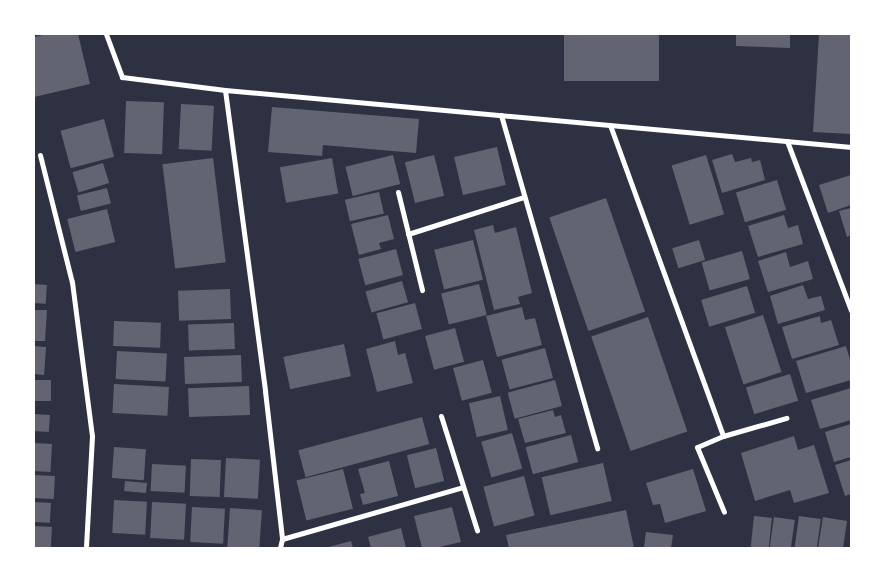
<!DOCTYPE html>
<style>
body{margin:0}
#map{position:relative;width:885px;height:582px;overflow:hidden;background:#2d3142;font-family:Helvetica,sans-serif}
div>[style]{position:absolute}
.building>*{inset:0;background:#626471;transform-origin:0 0}
.minor>*{height:5px;margin:-2.5px;padding:0 2.5px;transform-origin:2.5px;border-radius:2.5px;background:#fff}
span{translate:-50% -50%;white-space:nowrap;text-align:center;line-height:1.15;-webkit-text-stroke:4px #fff;paint-order:stroke}
.frame{position:absolute;inset:0;border:35px solid #fff;pointer-events:none}
</style>
<div id="map">
<div class="building">
<i style="clip-path:polygon(47px 34px,78px 34px,90px 84px,34px 97px,34px 37px)"></i>
<i style="left:564px;top:34px;width:95px;height:47px"></i>
<i style="clip-path:polygon(736px 34px,790px 34px,790px 48px,736px 46px)"></i>
<i style="clip-path:polygon(819px 34px,851px 34px,851px 134px,813px 132px)"></i>
<i style="left:126px;top:101px;width:38px;height:52px;rotate:2deg"></i>
<i style="left:181px;top:104px;width:33px;height:45px;rotate:3deg"></i>
<i style="clip-path:polygon(272px 107px,419px 119px,416px 153px,323px 145px,322px 156px,268px 152px)"></i>
<i style="left:104px;top:119px;width:39px;height:45px;rotate:75deg"></i>
<i style="left:497px;top:147px;width:39px;height:44px;rotate:77deg"></i>
<i style="clip-path:polygon(732px 154px,735px 162px,751px 158px,752px 162px,760px 160px,765px 180px,722px 193px,712px 160px)"></i>
<i style="left:393px;top:155px;width:30px;height:49px;rotate:76deg"></i>
<i style="left:434px;top:155px;width:42px;height:30px;rotate:76deg"></i>
<i style="left:706px;top:155px;width:62px;height:36px;rotate:73deg"></i>
<i style="left:213px;top:158px;width:105px;height:51px;rotate:83deg"></i>
<i style="left:332px;top:158px;width:36px;height:53px;rotate:80deg"></i>
<i style="left:103px;top:163px;width:21px;height:32px;rotate:73deg"></i>
<i style="clip-path:polygon(851px 175px,851px 205px,828px 213px,819px 185px)"></i>
<i style="left:777px;top:180px;width:31px;height:43px;rotate:73deg"></i>
<i style="left:107px;top:188px;width:16px;height:31px;rotate:76deg"></i>
<i style="left:379px;top:192px;width:22px;height:35px;rotate:77deg"></i>
<i style="left:606px;top:198px;width:120px;height:60px;rotate:71deg"></i>
<i style="clip-path:polygon(851px 208px,851px 235px,847px 237px,839px 211px)"></i>
<i style="left:107px;top:209px;width:34px;height:41px;rotate:76deg"></i>
<i style="clip-path:polygon(388px 215px,394px 239px,379px 243px,381px 249px,359px 255px,351px 224px)"></i>
<i style="clip-path:polygon(784px 215px,788px 228px,798px 225px,803px 244px,758px 257px,748px 226px)"></i>
<i style="clip-path:polygon(493px 225px,495px 233px,516px 227px,532px 293px,518px 297px,520px 304px,494px 310px,474px 230px)"></i>
<i style="left:473px;top:240px;width:41px;height:40px;rotate:76deg"></i>
<i style="left:699px;top:240px;width:21px;height:28px;rotate:73deg"></i>
<i style="left:396px;top:249px;width:27px;height:39px;rotate:75deg"></i>
<i style="left:742px;top:251px;width:29px;height:42px;rotate:74deg"></i>
<i style="clip-path:polygon(786px 252px,790px 267px,808px 261px,813px 279px,768px 292px,758px 261px)"></i>
<i style="left:402px;top:281px;width:22px;height:38px;rotate:74deg"></i>
<i style="left:34px;top:284px;width:13px;height:19px;rotate:4deg"></i>
<i style="left:479px;top:284px;width:32px;height:39px;rotate:76deg"></i>
<i style="clip-path:polygon(803px 285px,808px 299px,821px 296px,825px 310px,778px 324px,770px 296px)"></i>
<i style="left:747px;top:286px;width:28px;height:48px;rotate:73deg"></i>
<i style="left:230px;top:289px;width:30px;height:52px;rotate:88deg"></i>
<i style="left:415px;top:303px;width:27px;height:40px;rotate:75deg"></i>
<i style="clip-path:polygon(522px 307px,525px 320px,535px 318px,542px 345px,497px 357px,486px 316px)"></i>
<i style="clip-path:polygon(34px 310px,47px 310px,45px 341px,34px 341px)"></i>
<i style="left:763px;top:315px;width:60px;height:40px;rotate:72deg"></i>
<i style="clip-path:polygon(820px 316px,821px 323px,831px 320px,839px 345px,792px 359px,782px 327px)"></i>
<i style="left:648px;top:317px;width:121px;height:60px;rotate:71deg"></i>
<i style="left:114px;top:321px;width:47px;height:25px;rotate:2deg"></i>
<i style="left:234px;top:323px;width:26px;height:46px;rotate:88deg"></i>
<i style="left:455px;top:328px;width:35px;height:31px;rotate:75deg"></i>
<i style="clip-path:polygon(395px 341px,398px 355px,405px 353px,413px 383px,377px 392px,366px 349px)"></i>
<i style="left:344px;top:344px;width:33px;height:62px;rotate:78deg"></i>
<i style="clip-path:polygon(34px 346px,46px 347px,44px 375px,34px 374px)"></i>
<i style="clip-path:polygon(846px 346px,851px 363px,851px 380px,806px 393px,796px 361px)"></i>
<i style="left:545px;top:348px;width:31px;height:45px;rotate:75deg"></i>
<i style="left:117px;top:351px;width:50px;height:28px;rotate:3deg"></i>
<i style="left:241px;top:355px;width:27px;height:57px;rotate:88deg"></i>
<i style="left:483px;top:360px;width:34px;height:31px;rotate:75deg"></i>
<i style="left:790px;top:374px;width:28px;height:46px;rotate:73deg"></i>
<i style="left:34px;top:380px;width:17px;height:21px"></i>
<i style="left:555px;top:380px;width:27px;height:49px;rotate:75deg"></i>
<i style="left:114px;top:384px;width:55px;height:29px;rotate:3deg"></i>
<i style="left:249px;top:386px;width:29px;height:61px;rotate:88deg"></i>
<i style="clip-path:polygon(851px 388px,851px 420px,820px 429px,811px 400px)"></i>
<i style="left:500px;top:396px;width:35px;height:32px;rotate:77deg"></i>
<i style="clip-path:polygon(553px 410px,555px 417px,561px 415px,566px 433px,525px 443px,518px 419px)"></i>
<i style="left:34px;top:414px;width:16px;height:17px;rotate:4deg"></i>
<i style="left:422px;top:417px;width:28px;height:128px;rotate:75deg"></i>
<i style="clip-path:polygon(851px 424px,851px 457px,834px 462px,825px 432px)"></i>
<i style="left:512px;top:433px;width:37px;height:32px;rotate:74deg"></i>
<i style="left:571px;top:435px;width:28px;height:47px;rotate:75deg"></i>
<i style="clip-path:polygon(794px 436px,798px 450px,814px 445px,829px 493px,794px 503px,790px 490px,755px 501px,741px 453px)"></i>
<i style="left:34px;top:443px;width:18px;height:28px;rotate:3deg"></i>
<i style="left:114px;top:447px;width:32px;height:31px;rotate:4deg"></i>
<i style="left:436px;top:448px;width:34px;height:30px;rotate:76deg"></i>
<i style="left:226px;top:458px;width:34px;height:39px;rotate:3deg"></i>
<i style="left:191px;top:459px;width:30px;height:37px;rotate:2deg"></i>
<i style="clip-path:polygon(851px 460px,851px 494px,845px 496px,835px 465px)"></i>
<i style="clip-path:polygon(389px 461px,398px 496px,363px 505px,360px 494px,365px 493px,358px 469px)"></i>
<i style="left:603px;top:463px;width:39px;height:63px;rotate:77deg"></i>
<i style="left:152px;top:464px;width:34px;height:27px;rotate:3deg"></i>
<i style="left:343px;top:469px;width:41px;height:48px;rotate:76deg"></i>
<i style="clip-path:polygon(693px 469px,706px 511px,665px 523px,660px 504px,653px 505px,646px 483px)"></i>
<i style="left:34px;top:475px;width:21px;height:23px;rotate:3deg"></i>
<i style="left:524px;top:476px;width:41px;height:42px;rotate:75deg"></i>
<i style="left:125px;top:481px;width:22px;height:10px;rotate:5deg"></i>
<i style="left:114px;top:500px;width:33px;height:33px;rotate:3deg"></i>
<i style="left:34px;top:502px;width:17px;height:20px;rotate:3deg"></i>
<i style="left:152px;top:502px;width:34px;height:36px;rotate:3deg"></i>
<i style="left:192px;top:507px;width:33px;height:35px;rotate:3deg"></i>
<i style="clip-path:polygon(452px 507px,461px 542px,435px 548px,422px 548px,414px 516px)"></i>
<i style="left:230px;top:508px;width:32px;height:40px;rotate:4deg"></i>
<i style="clip-path:polygon(626px 510px,634px 548px,509px 548px,506px 535px)"></i>
<i style="left:754px;top:516px;width:18px;height:32px;rotate:6deg"></i>
<i style="left:799px;top:516px;width:22px;height:32px;rotate:8deg"></i>
<i style="left:774px;top:517px;width:21px;height:31px;rotate:8deg"></i>
<i style="clip-path:polygon(823px 517px,847px 521px,843px 548px,818px 548px)"></i>
<i style="left:34px;top:526px;width:18px;height:21px;rotate:3deg"></i>
<i style="clip-path:polygon(401px 528px,406px 548px,371px 548px,368px 537px)"></i>
<i style="clip-path:polygon(646px 532px,673px 535px,671px 548px,644px 548px)"></i>
<i style="clip-path:polygon(351px 541px,353px 548px,325px 548px)"></i>
</div>
<div class="minor">
<i style="left:106px;top:34px;width:46px;rotate:69.6deg"></i>
<i style="left:122px;top:77px;width:104px;rotate:7.2deg"></i>
<i style="left:225px;top:90px;width:629px;rotate:5.2deg"></i>
<i style="left:225px;top:90px;width:304px;rotate:82.4deg"></i>
<i style="left:265px;top:391px;width:149px;rotate:83.4deg"></i>
<i style="left:282px;top:539px;width:9px;rotate:103deg"></i>
<i style="left:501px;top:115px;width:347px;rotate:73.9deg"></i>
<i style="left:610px;top:125px;width:331px;rotate:70deg"></i>
<i style="left:723px;top:436px;width:28px;rotate:157deg"></i>
<i style="left:697px;top:447px;width:70px;rotate:67.4deg"></i>
<i style="left:787px;top:141px;width:181px;rotate:69.3deg"></i>
<i style="left:40px;top:155px;width:131px;rotate:75.9deg"></i>
<i style="left:72px;top:282px;width:155px;rotate:82.6deg"></i>
<i style="left:92px;top:436px;width:112px;rotate:93.1deg"></i>
<i style="left:398px;top:192px;width:101px;rotate:76.2deg"></i>
<i style="left:408px;top:234px;width:122px;rotate:-17.7deg"></i>
<i style="left:441px;top:416px;width:120px;rotate:72.5deg"></i>
<i style="left:723px;top:436px;width:66px;rotate:-15.9deg"></i>
<i style="left:282px;top:539px;width:188px;rotate:-16deg"></i>
</div>
<div class="frame"></div>
</div>
